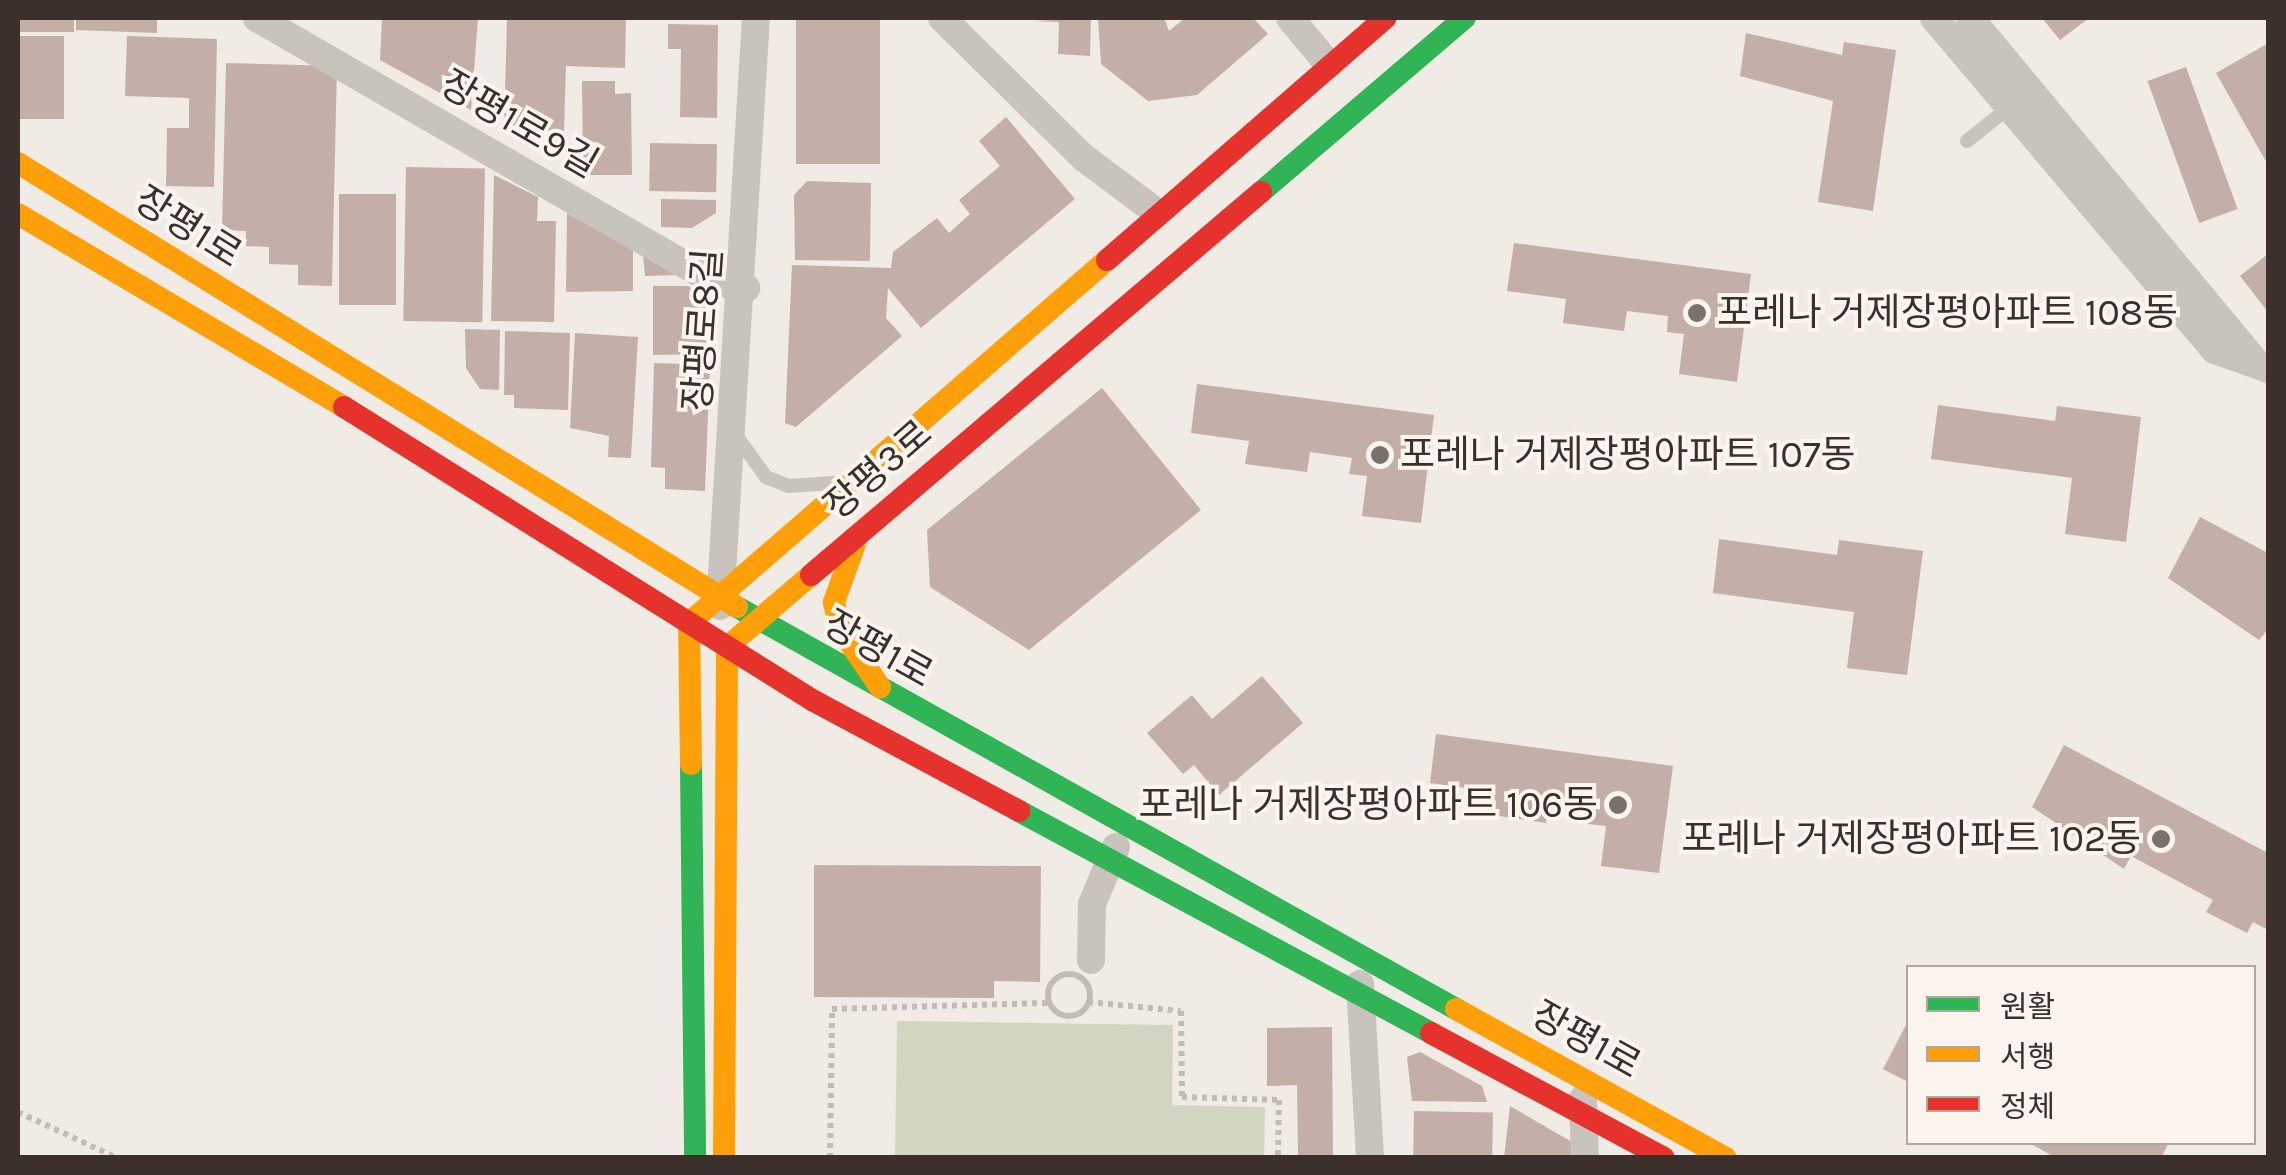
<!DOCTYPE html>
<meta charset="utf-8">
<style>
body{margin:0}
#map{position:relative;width:2286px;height:1175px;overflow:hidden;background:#f0ebe5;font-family:Karla,"Noto Sans KR",sans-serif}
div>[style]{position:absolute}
.green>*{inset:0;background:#d1d6bf}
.building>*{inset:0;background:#c3afa7;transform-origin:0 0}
.path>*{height:6px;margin-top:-3px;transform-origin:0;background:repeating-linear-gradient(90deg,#c2bbb6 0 5px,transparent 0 10px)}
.path>.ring{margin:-3px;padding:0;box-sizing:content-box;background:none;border:6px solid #c2bbb6;border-radius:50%}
.lane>*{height:14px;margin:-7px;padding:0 7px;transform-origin:7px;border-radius:7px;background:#c9c3be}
.street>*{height:28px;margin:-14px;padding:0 14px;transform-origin:14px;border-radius:14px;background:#c9c3be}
.fast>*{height:22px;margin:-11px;padding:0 11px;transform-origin:11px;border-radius:11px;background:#30b455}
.slow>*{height:22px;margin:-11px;padding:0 11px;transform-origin:11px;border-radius:11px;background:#ff9f0a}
.jam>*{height:22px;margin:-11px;padding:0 11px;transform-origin:11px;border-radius:11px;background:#e5322d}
.dots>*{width:28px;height:28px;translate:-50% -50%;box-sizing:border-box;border:5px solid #fbf5ee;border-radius:50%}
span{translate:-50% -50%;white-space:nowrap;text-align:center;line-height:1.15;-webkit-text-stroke:8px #fbf5ee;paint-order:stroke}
.street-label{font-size:38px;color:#3b302b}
.poi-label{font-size:38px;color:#3b302b}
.left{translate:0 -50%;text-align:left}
.right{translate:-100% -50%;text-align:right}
.frame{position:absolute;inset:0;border:20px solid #3b302b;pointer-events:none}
.legend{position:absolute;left:1906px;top:965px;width:350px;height:180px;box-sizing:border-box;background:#fbf5ee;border:2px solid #aea6a0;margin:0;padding:12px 18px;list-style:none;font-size:30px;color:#3b302b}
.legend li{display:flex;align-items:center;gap:20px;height:50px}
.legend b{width:50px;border:2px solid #aea6a0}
</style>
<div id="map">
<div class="green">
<i style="clip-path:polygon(897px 1021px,1173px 1025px,1172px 1105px,1265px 1107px,1264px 1157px,895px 1157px)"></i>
</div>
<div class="building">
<i style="left:18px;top:18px;width:56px;height:14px"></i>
<i style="clip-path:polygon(76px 18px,157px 18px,157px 33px,76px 30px)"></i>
<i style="clip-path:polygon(382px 18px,478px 18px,471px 110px,380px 60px)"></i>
<i style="clip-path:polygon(507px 18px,626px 18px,625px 68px,566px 66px,564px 131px,504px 130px)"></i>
<i style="left:796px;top:18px;width:84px;height:146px"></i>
<i style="clip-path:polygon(1091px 18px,1090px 56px,1058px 54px,1059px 22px,1033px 21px)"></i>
<i style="clip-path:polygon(1098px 18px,1164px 18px,1169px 31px,1185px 18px,1253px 18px,1268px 34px,1197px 95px,1148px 101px,1101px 64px)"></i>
<i style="clip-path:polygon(2042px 18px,2089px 18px,2060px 40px)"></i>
<i style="clip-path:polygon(668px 24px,718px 25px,717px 118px,680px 117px,681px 49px,668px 49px)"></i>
<i style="clip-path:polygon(1746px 33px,1842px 55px,1844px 42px,1896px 50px,1873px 211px,1818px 202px,1833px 101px,1740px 76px)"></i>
<i style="left:64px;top:36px;width:83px;height:46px;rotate:90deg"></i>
<i style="clip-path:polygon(127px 36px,217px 39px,214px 187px,166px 186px,167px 128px,189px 128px,189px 98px,125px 96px)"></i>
<i style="clip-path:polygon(2265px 45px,2268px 51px,2268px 165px,2216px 73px)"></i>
<i style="clip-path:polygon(226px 63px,337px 66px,332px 286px,298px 285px,298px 265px,269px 264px,269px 247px,246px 246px,246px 231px,222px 230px)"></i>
<i style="left:2186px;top:67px;width:151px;height:41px;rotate:70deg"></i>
<i style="clip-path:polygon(582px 81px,615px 81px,615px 94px,631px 93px,632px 175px,583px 175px)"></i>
<i style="clip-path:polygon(1006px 117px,1075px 199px,921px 328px,888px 288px,886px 318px,902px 336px,796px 427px,785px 423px,792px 265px,891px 268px,893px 252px,937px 218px,949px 233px,970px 214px,959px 200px,1000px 166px,979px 141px)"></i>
<i style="left:650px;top:143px;width:67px;height:48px;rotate:1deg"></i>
<i style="left:406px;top:167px;width:79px;height:154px;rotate:1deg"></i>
<i style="clip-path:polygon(494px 175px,538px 197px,537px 221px,556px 221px,554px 322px,491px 321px)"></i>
<i style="clip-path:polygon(807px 181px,871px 183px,870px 261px,795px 260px,794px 195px)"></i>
<i style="left:339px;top:194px;width:57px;height:111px"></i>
<i style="clip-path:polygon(661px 199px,716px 200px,716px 213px,692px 228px,661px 227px)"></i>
<i style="clip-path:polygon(567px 213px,633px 250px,633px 291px,566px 292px)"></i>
<i style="clip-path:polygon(1514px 243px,1751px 274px,1737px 382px,1679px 374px,1684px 334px,1667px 332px,1668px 316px,1627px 311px,1624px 331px,1563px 323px,1566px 299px,1507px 291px)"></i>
<i style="clip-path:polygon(643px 254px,678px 275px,645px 276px)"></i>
<i style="clip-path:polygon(2268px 254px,2268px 312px,2240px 276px)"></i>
<i style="clip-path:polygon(653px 286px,689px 286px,710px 308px,710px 354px,653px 355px)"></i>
<i style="clip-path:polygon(465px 329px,500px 330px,499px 390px,480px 389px,466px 368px)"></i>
<i style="clip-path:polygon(505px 331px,570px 333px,568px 410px,514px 408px,514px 395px,504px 395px)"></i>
<i style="clip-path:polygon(575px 333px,638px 337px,631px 458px,608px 457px,609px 436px,570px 428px)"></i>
<i style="clip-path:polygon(654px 363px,710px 365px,705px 491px,665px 489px,665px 468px,651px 467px)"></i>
<i style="clip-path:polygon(1197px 384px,1434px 415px,1421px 523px,1362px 516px,1367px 476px,1349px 474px,1352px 458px,1310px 452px,1307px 472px,1245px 464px,1249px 441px,1191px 433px)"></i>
<i style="clip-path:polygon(1102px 388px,1201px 510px,1029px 650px,930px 587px,927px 530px)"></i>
<i style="clip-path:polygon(1938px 405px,2055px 421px,2057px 406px,2141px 417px,2126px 542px,2065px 534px,2072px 478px,1931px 459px)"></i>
<i style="clip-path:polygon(2200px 517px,2268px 553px,2268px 629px,2259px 640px,2168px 578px)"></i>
<i style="clip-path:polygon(1719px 539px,1837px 555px,1839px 540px,1923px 551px,1907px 675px,1847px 668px,1854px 612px,1713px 593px)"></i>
<i style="clip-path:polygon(1262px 676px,1303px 723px,1219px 795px,1194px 765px,1183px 774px,1147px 733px,1192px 695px,1212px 719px)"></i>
<i style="clip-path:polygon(1436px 734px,1673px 766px,1659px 873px,1601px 866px,1606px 826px,1588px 824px,1590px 808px,1548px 802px,1546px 823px,1485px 814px,1487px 791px,1430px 783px)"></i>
<i style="clip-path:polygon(2064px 745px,2268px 853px,2268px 930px,2253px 922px,2247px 933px,2206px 912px,2213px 900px,2131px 856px,2124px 869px,2032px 807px)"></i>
<i style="clip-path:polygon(814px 865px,1041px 866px,1040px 982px,994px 981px,994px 998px,814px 997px)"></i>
<i style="clip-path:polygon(1908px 1021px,1908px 1082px,1883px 1069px)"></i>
<i style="clip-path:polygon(1332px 1027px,1333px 1158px,1298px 1158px,1297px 1085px,1267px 1086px,1267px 1028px)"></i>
<i style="clip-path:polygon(1420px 1052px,1482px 1086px,1487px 1102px,1412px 1101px,1407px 1057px)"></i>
<i style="clip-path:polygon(1510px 1106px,1572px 1142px,1571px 1158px,1504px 1158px)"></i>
<i style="left:1414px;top:1111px;width:79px;height:47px;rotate:1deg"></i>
<i style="clip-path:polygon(2028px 1142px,2169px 1142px,2161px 1158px,2056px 1158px)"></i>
</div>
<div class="path">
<i class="ring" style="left:1048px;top:974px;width:36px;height:36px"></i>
<i style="left:1088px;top:1002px;width:93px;rotate:5.5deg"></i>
<i style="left:1181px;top:1011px;width:86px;rotate:89.3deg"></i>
<i style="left:1182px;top:1097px;width:97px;rotate:1.8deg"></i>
<i style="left:1279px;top:1100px;width:58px;rotate:91deg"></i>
<i style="left:18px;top:1112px;width:109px;rotate:24.9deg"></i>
<i style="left:830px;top:1158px;width:149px;rotate:-89.2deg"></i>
<i style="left:832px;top:1009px;width:217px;rotate:-1.6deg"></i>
</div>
<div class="lane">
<i style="left:1967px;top:141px;width:58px;rotate:-38.7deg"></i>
<i style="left:736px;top:435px;width:52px;rotate:54.5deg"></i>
<i style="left:766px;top:477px;width:24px;rotate:22deg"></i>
<i style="left:788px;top:486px;width:46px;rotate:-3.7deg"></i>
</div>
<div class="street">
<i style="left:257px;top:18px;width:529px;rotate:29.96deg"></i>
<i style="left:715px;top:282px;width:32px;rotate:11deg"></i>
<i style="left:942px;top:18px;width:199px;rotate:44.6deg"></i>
<i style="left:1084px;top:158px;width:89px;rotate:36.7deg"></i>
<i style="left:1290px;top:18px;width:61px;rotate:50.3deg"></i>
<i style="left:1934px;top:18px;width:435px;rotate:49.8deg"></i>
<i style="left:2215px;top:350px;width:56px;rotate:19.7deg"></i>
<i style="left:1970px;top:18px;width:450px;rotate:50.3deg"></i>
<i style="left:720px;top:606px;width:589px;rotate:-86.5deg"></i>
<i style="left:1091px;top:960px;width:56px;rotate:-89deg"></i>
<i style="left:1092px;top:904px;width:62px;rotate:-67.2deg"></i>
<i style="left:1360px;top:984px;width:174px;rotate:86.7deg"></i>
<i style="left:1583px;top:1099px;width:59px;rotate:88.1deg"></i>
</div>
<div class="fast">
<i style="left:1261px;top:192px;width:268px;rotate:-40.5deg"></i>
<i style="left:737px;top:607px;width:824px;rotate:29.21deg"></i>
<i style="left:691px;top:764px;width:394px;rotate:89.4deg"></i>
<i style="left:1019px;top:811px;width:468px;rotate:28.3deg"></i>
</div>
<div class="slow">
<i style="left:18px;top:163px;width:845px;rotate:31.7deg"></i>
<i style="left:18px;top:214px;width:379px;rotate:30.6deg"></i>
<i style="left:855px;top:544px;width:62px;rotate:109.9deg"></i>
<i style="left:834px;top:602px;width:25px;rotate:79deg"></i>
<i style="left:839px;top:627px;width:73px;rotate:55.7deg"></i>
<i style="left:691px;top:764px;width:141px;rotate:-90.8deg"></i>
<i style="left:689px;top:623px;width:554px;rotate:-40.97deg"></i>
<i style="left:1456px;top:1009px;width:308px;rotate:28.9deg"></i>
<i style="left:724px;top:1158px;width:511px;rotate:-89.66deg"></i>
<i style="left:727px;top:647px;width:111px;rotate:-40.6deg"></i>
</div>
<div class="jam">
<i style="left:1107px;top:260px;width:369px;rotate:-41deg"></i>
<i style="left:344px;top:407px;width:554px;rotate:32.03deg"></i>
<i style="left:814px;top:701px;width:233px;rotate:28.2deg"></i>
<i style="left:811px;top:575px;width:591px;rotate:-40.4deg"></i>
<i style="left:1431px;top:1033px;width:264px;rotate:28.2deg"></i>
</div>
<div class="dots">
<i style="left:1697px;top:313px;background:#7a716c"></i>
<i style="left:1380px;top:455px;background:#7a716c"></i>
<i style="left:1618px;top:805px;background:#7a716c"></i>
<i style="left:2161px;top:839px;background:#7a716c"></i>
</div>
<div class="street-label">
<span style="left:519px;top:124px;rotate:30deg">장평1로9길</span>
<span style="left:188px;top:227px;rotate:32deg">장평1로</span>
<span style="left:703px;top:330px;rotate:-86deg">장평로8길</span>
<span style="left:878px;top:470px;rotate:-41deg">장평3로</span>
<span style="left:878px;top:649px;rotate:29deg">장평1로</span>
<span style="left:1586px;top:1040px;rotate:29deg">장평1로</span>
</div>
<div class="poi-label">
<span class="left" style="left:1717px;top:313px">포레나 거제장평아파트 108동</span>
<span class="left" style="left:1400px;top:455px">포레나 거제장평아파트 107동</span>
<span class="right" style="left:1598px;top:805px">포레나 거제장평아파트 106동</span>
<span class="right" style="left:2141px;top:839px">포레나 거제장평아파트 102동</span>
</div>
<div class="frame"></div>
<ul class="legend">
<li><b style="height:12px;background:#30b455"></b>원활</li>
<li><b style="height:12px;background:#ff9f0a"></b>서행</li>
<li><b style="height:12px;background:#e5322d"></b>정체</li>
</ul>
</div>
